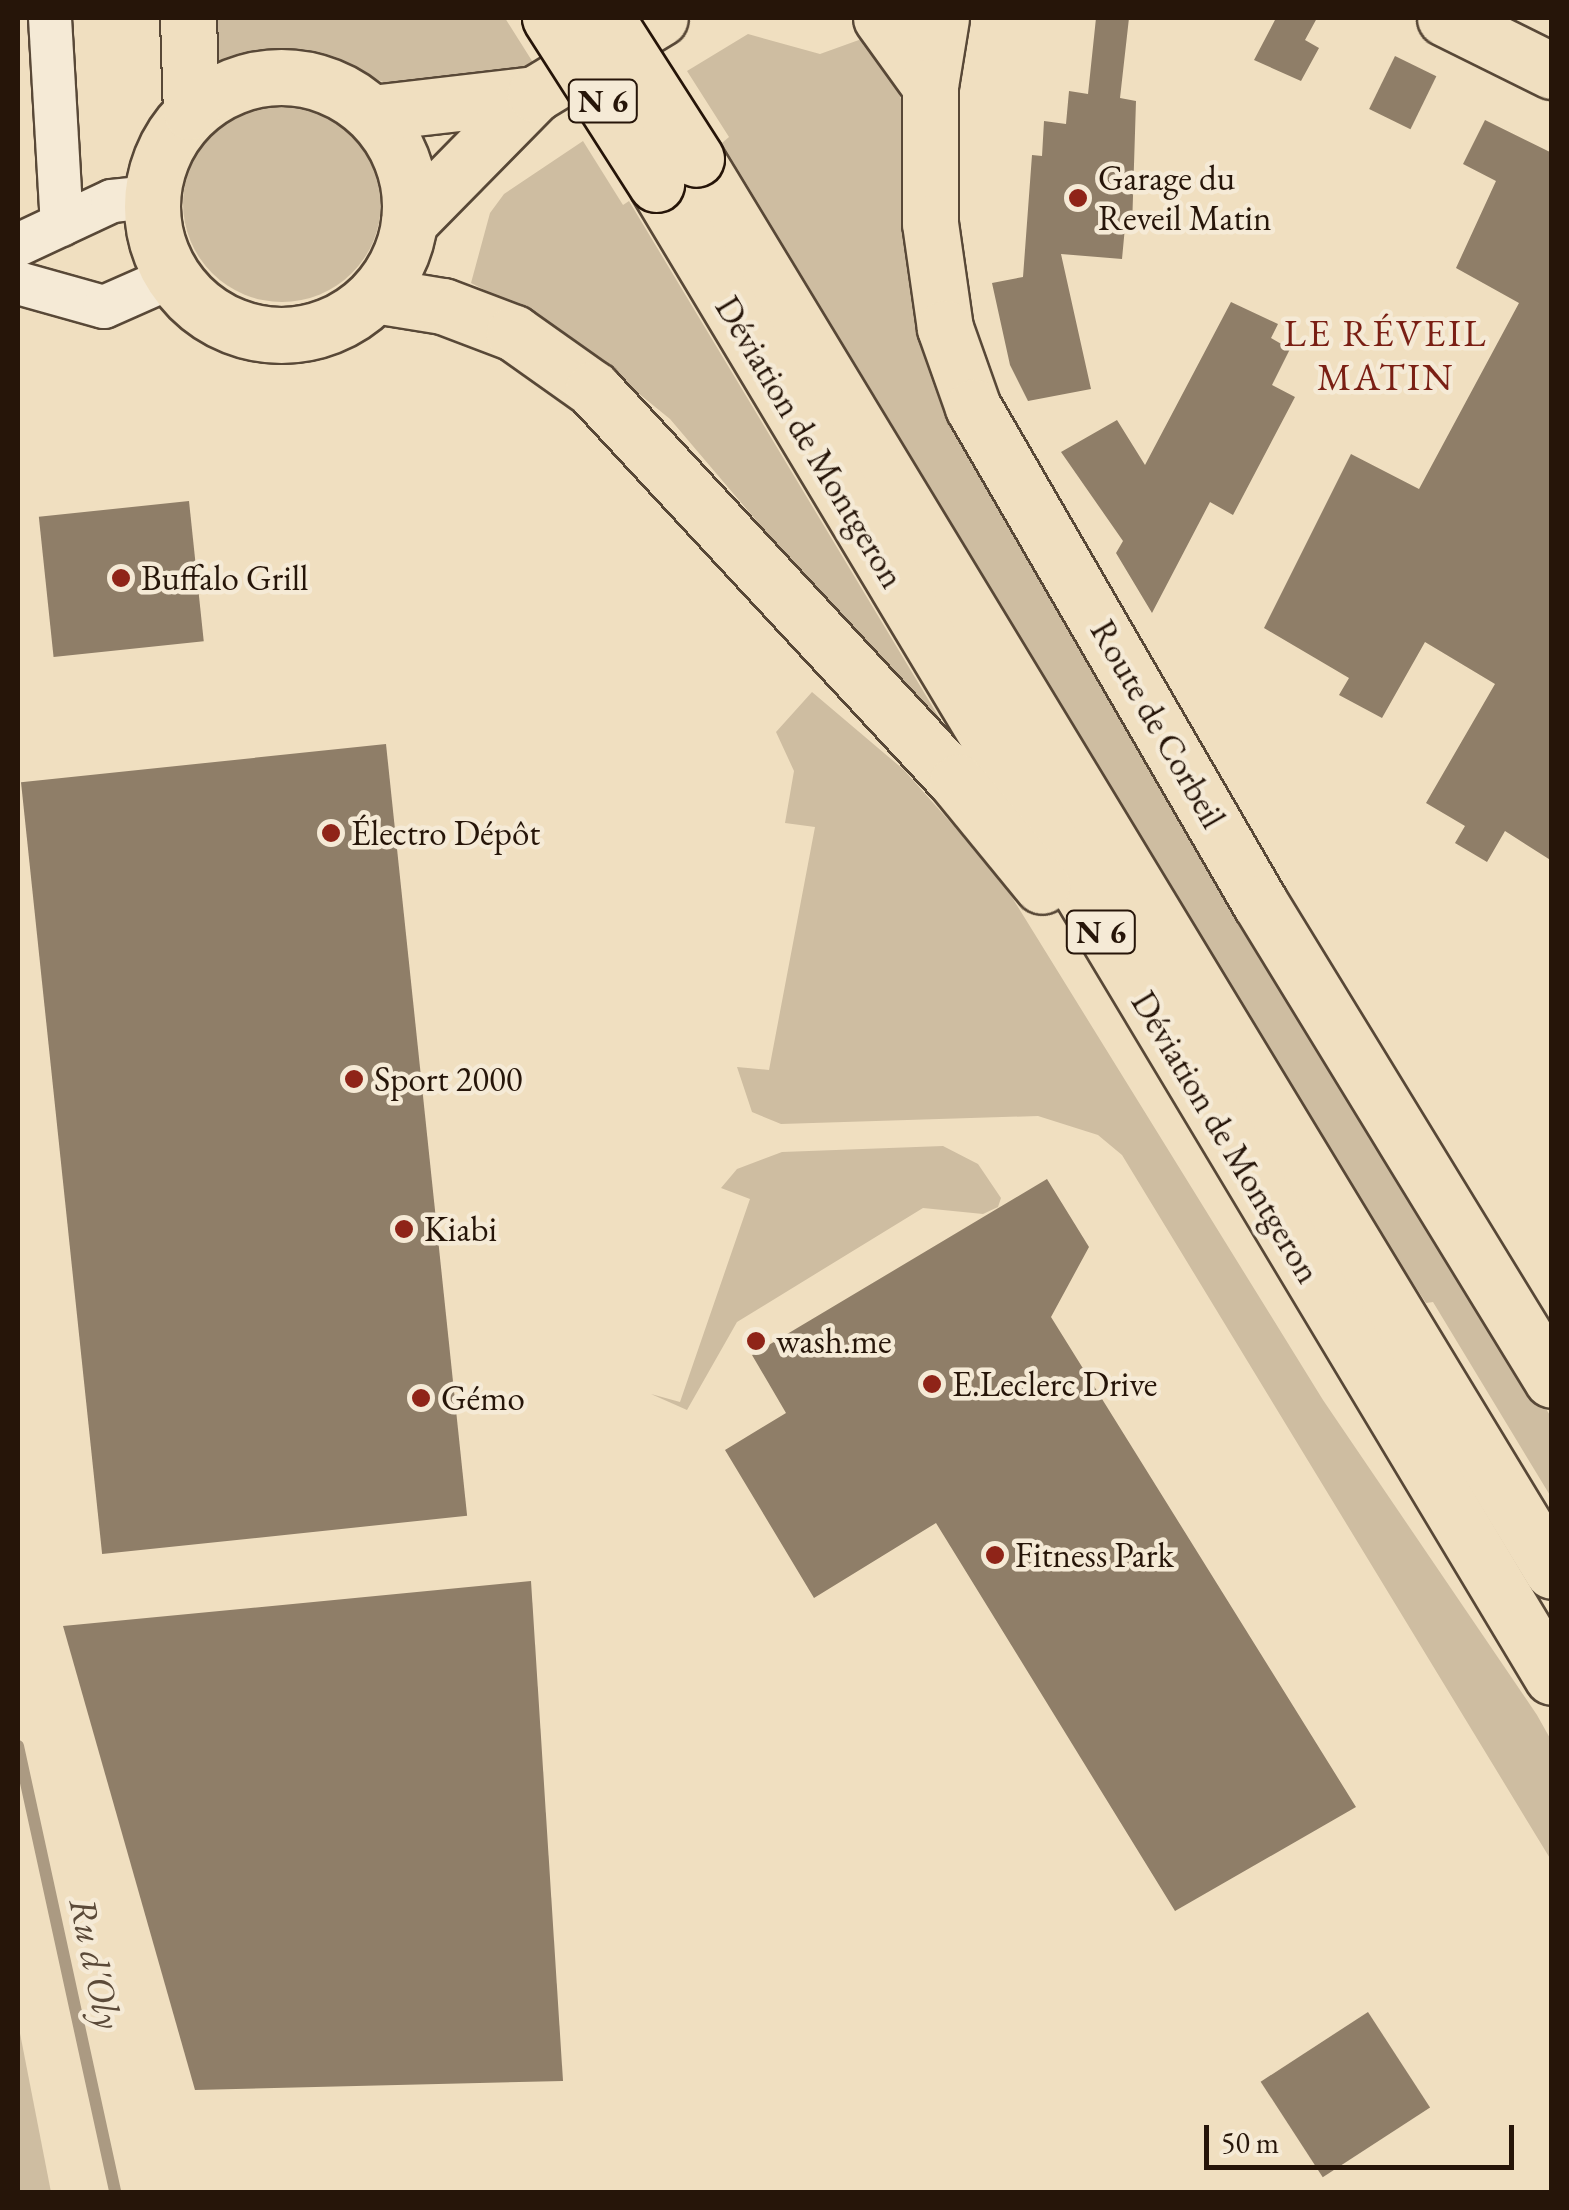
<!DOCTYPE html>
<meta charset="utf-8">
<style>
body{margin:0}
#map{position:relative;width:1569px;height:2210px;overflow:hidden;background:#f0dfc0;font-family:"EB Garamond",serif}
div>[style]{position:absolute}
.green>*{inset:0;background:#cebda1}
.round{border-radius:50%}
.stream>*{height:12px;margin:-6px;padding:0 6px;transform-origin:6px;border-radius:6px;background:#ab9a82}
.building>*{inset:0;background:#8f7e68;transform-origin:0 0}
.roads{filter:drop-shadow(2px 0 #584837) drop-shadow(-2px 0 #584837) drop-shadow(0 2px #584837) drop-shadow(0 -2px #584837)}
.minor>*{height:42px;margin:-21px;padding:0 21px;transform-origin:21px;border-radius:21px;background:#f5ead6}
.major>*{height:55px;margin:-27.5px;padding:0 27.5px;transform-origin:27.5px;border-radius:27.5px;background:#f0dfc0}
.major>.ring{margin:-27.5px;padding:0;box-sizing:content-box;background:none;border:55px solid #f0dfc0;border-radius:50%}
.highway>*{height:55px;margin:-27.5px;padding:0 27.5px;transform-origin:27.5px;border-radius:27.5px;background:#f0dfc0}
.bridges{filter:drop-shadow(2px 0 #261509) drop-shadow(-2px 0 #261509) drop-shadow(0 2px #261509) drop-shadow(0 -2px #261509)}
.major-bridge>*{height:55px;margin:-27.5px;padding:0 27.5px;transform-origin:27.5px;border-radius:27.5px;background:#f0dfc0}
.dots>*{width:28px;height:28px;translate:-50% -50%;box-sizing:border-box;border:5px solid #f5ead6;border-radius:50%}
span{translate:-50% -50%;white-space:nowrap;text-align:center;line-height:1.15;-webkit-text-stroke:9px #f5ead6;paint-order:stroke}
.shield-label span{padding:2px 8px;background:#f5ead6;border:2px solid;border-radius:8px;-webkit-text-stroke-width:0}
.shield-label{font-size:32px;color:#261509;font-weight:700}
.poi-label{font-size:35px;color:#261509}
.left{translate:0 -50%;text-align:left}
.street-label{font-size:35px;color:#261509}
.neighbourhood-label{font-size:38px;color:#7a1f14;letter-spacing:2.5px}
.water-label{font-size:38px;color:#5b4a39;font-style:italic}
.frame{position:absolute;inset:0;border:20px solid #261509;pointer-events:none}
.scale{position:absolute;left:1204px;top:2125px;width:310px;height:45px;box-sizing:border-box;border:5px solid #261509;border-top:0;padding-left:12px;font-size:30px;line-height:35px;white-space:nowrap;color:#261509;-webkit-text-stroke:8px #f5ead6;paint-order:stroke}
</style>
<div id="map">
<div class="green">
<i style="clip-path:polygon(207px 18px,505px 18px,534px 64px,410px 93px,303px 49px,246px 53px,217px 70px)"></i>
<i style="clip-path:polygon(748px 34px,820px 54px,870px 36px,889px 66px,902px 102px,915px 272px,1219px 874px,1551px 1417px,1551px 1497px,1433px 1302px,1426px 1303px,1385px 1240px,722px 143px,729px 137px,687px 71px)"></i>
<i class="round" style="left:183px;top:104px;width:198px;height:198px"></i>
<i style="clip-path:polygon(583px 141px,623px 205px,629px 201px,976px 779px,670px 419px,558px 328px,471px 283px,490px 213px,504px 194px)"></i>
<i style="clip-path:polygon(812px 692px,904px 770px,1000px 878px,1323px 1400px,1537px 1715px,1551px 1740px,1551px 1860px,1122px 1155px,1098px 1135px,1038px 1116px,781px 1124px,752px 1112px,737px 1067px,769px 1070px,815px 827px,785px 823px,794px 771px,776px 732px)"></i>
<i style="clip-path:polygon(943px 1146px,978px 1164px,1001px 1198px,998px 1207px,983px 1214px,923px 1208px,737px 1322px,687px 1410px,651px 1394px,680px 1402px,750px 1199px,721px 1188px,737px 1169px,782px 1152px)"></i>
<i style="clip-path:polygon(18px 2023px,51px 2192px,18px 2192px)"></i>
</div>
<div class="stream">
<i style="left:18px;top:1746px;width:456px;rotate:77.7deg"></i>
</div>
<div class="building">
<i style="clip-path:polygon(1096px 18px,1129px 18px,1120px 98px,1136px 101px,1132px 228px,1125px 227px,1122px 259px,1061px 254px,1091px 389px,1028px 401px,1010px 365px,992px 283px,1023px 277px,1032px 155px,1042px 156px,1044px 121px,1066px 124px,1069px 91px,1088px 94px)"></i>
<i style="clip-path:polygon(1276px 18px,1317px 18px,1305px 40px,1319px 48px,1301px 81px,1254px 60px)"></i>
<i style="left:1395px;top:56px;width:46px;height:59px;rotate:26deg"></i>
<i style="clip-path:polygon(1485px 120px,1552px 153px,1552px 861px,1505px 831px,1487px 862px,1455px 843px,1465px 826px,1426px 803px,1495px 684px,1425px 642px,1382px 718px,1339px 695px,1349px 678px,1264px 628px,1351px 454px,1419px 489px,1519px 303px,1456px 268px,1496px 181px,1463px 164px)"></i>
<i style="clip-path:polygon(1231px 302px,1278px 324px,1271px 338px,1290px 349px,1272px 385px,1295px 397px,1233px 515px,1210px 502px,1152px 613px,1116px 553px,1123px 541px,1061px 452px,1117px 420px,1145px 465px)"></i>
<i style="left:189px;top:501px;width:141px;height:151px;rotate:84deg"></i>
<i style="left:386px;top:744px;width:776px;height:367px;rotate:84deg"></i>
<i style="clip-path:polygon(1047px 1179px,1089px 1247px,1051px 1317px,1356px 1807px,1175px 1911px,936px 1523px,814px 1598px,725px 1450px,786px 1413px,752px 1355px)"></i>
<i style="clip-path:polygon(531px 1581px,563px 2081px,195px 2090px,63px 1626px)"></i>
<i style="left:1368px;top:2012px;width:114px;height:128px;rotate:57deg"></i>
</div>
<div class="roads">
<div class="minor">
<i style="left:50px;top:18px;width:207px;rotate:86.7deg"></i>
<i style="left:18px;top:245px;width:104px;rotate:-25.1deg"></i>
<i style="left:112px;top:201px;width:39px;rotate:-6deg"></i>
<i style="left:18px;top:283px;width:89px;rotate:15.6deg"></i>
<i style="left:104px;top:307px;width:74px;rotate:-23.8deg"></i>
</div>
<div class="major">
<i style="left:881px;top:18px;width:84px;rotate:54.2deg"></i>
<i style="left:941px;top:18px;width:69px;rotate:99.2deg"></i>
<i style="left:930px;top:86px;width:137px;rotate:90deg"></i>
<i style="left:930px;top:223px;width:106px;rotate:81.9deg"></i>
<i style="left:945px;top:328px;width:84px;rotate:70.5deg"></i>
<i style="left:973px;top:407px;width:573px;rotate:59.95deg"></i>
<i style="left:1260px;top:903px;width:559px;rotate:58.53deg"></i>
<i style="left:1445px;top:18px;width:119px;rotate:26.4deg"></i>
<i class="ring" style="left:152px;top:77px;width:203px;height:203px"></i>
<i style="left:372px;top:113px;width:164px;rotate:-6.6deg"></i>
<i style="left:696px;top:159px;width:1651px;rotate:58.77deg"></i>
<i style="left:656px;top:184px;width:1741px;rotate:59.03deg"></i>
<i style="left:409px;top:222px;width:180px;rotate:-45.5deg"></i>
<i style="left:535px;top:94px;width:146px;rotate:-31.3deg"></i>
<i style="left:375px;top:295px;width:69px;rotate:9.2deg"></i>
<i style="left:443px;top:306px;width:76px;rotate:20.8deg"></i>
<i style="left:514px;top:333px;width:97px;rotate:35.3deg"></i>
<i style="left:593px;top:389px;width:536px;rotate:47.19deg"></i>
<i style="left:957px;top:782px;width:134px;rotate:50.7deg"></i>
</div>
<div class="highway">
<i style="left:188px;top:18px;width:94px;rotate:88.2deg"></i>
</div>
</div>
<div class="bridges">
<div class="major-bridge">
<i style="left:550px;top:18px;width:197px;rotate:57.4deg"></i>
<i style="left:606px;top:18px;width:167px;rotate:57.4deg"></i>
</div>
</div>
<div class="dots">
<i style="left:1078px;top:198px;background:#8f2418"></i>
<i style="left:121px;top:578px;background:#8f2418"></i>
<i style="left:331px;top:833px;background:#8f2418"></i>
<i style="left:354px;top:1079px;background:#8f2418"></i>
<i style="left:404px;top:1229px;background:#8f2418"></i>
<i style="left:756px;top:1341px;background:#8f2418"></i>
<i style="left:932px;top:1384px;background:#8f2418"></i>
<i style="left:421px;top:1398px;background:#8f2418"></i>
<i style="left:995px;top:1555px;background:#8f2418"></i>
</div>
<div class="shield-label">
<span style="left:603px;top:101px">N 6</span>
<span style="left:1101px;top:932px">N 6</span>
</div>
<div class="poi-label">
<span class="left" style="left:1098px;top:198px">Garage du<br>Reveil Matin</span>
<span class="left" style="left:141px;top:578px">Buffalo Grill</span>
<span class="left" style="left:351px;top:833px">Électro Dépôt</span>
<span class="left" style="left:374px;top:1079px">Sport 2000</span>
<span class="left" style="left:424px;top:1229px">Kiabi</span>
<span class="left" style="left:776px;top:1341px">wash.me</span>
<span class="left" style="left:952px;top:1384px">E.Leclerc Drive</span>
<span class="left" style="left:441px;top:1398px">Gémo</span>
<span class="left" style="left:1015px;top:1555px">Fitness Park</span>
</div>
<div class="street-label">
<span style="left:810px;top:442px;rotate:59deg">Déviation de Montgeron</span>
<span style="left:1158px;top:724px;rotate:60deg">Route de Corbeil</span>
<span style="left:1226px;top:1137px;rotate:59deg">Déviation de Montgeron</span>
</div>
<div class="neighbourhood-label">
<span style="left:1386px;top:355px">LE RÉVEIL<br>MATIN</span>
</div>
<div class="water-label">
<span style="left:96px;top:1963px;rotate:78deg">Ru d'Oly</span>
</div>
<div class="frame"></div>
<div class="scale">50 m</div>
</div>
